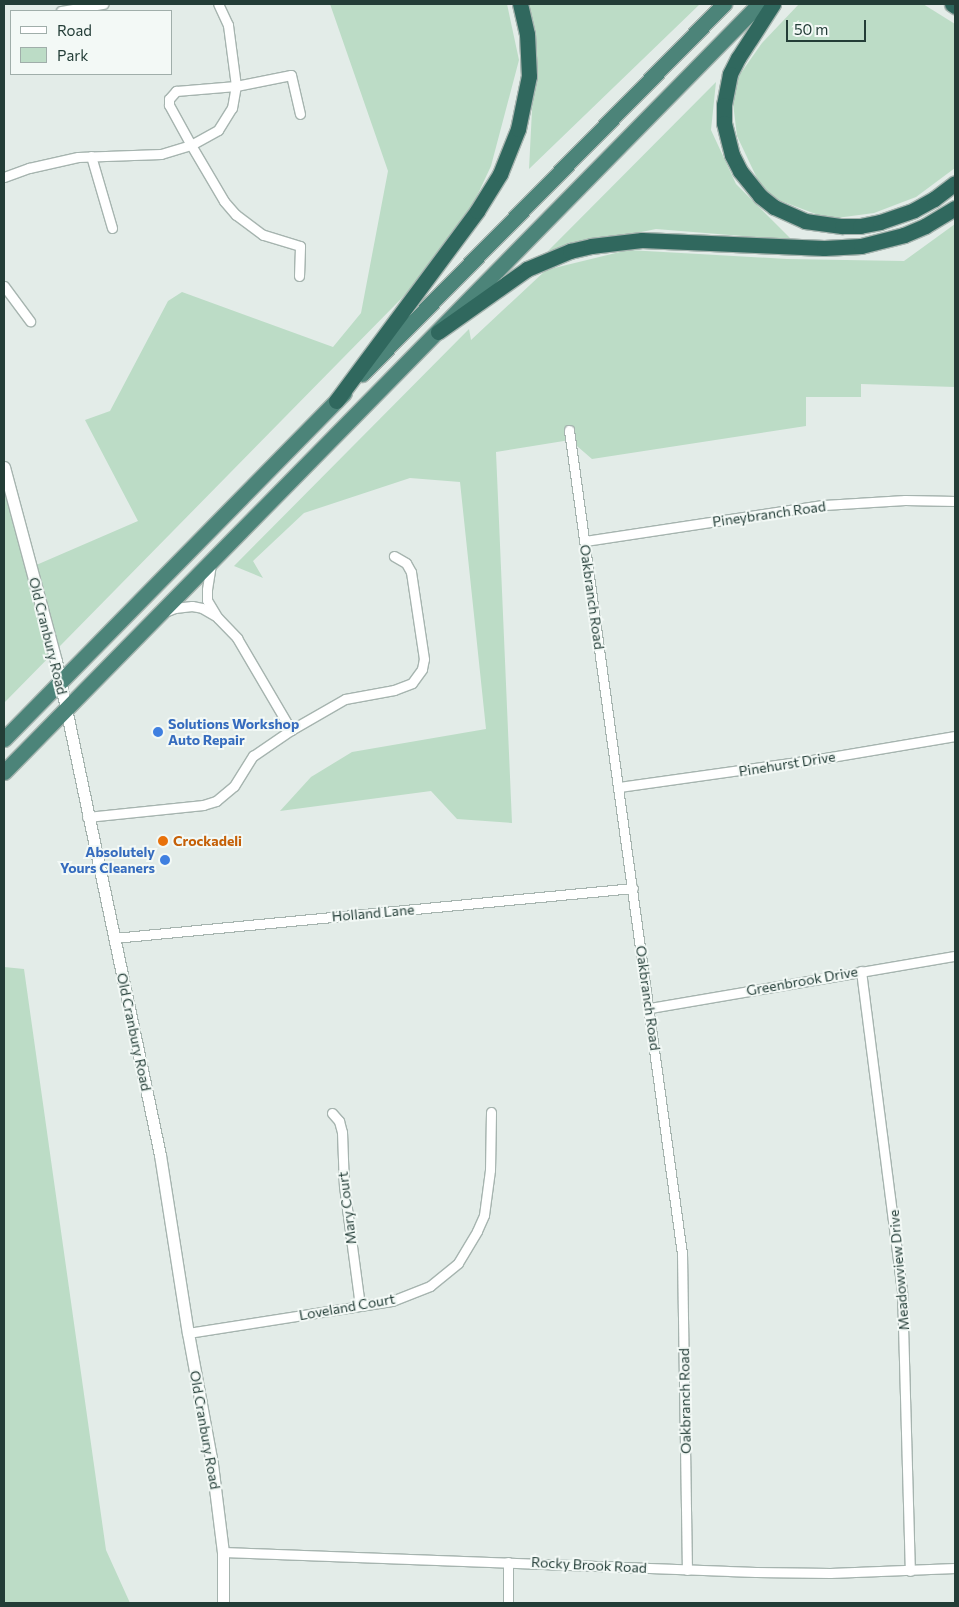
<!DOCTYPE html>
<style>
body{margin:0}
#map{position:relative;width:959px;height:1607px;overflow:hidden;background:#e3ece8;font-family:Commissioner,sans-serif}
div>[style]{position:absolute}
.green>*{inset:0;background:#bcdcc6}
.roads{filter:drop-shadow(1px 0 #a6b4af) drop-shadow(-1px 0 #a6b4af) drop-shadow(0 1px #a6b4af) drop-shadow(0 -1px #a6b4af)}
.minor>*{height:9px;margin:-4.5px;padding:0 4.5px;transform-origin:4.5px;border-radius:4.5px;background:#fff}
.tertiary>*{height:11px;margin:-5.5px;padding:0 5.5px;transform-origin:5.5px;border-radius:5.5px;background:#fff}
.trunk>*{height:15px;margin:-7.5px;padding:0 7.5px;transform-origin:7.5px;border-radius:7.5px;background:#4c8479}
.motorway>*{height:15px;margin:-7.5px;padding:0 7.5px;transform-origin:7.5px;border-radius:7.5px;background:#30685e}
.dots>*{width:14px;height:14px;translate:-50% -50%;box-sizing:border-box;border:2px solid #f3f9f6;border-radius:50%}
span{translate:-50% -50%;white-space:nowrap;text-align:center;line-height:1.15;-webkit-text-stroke:4px #f3f9f6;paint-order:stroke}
.street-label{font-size:14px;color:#233d37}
.shop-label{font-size:14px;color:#366cbe;font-weight:700}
.left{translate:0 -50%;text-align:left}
.right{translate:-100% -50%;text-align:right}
.food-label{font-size:14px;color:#c56008;font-weight:700}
.frame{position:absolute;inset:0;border:5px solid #233d37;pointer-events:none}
.legend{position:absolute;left:10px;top:10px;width:162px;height:65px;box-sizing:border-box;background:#f3f9f6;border:1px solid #a0aeaa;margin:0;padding:6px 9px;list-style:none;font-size:15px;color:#233d37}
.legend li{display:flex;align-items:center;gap:10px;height:25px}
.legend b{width:25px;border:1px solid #a0aeaa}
.scale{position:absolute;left:786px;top:20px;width:80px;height:22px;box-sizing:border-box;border:2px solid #233d37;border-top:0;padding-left:6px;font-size:15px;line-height:18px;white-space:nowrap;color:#233d37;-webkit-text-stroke:4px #f3f9f6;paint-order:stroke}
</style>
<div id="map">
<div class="green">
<i style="clip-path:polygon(330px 4px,507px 4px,519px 60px,491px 166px,454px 245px,4px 703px,4px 492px,27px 569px,138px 521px,85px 420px,110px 411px,168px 301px,182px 292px,333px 347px,361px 313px,388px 171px)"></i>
<i style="clip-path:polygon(528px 4px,700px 4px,529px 169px,536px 32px)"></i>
<i style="clip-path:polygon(799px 4px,923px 4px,955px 24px,955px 168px,916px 197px,874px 213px,829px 219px,765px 195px,737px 136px,731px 87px,762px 43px)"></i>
<i style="clip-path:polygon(716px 82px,711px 130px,736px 184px,792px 240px,656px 229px,548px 251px)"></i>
<i style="clip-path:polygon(955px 224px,955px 387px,861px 384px,861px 397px,806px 397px,806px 426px,592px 459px,570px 440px,496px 452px,512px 823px,457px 819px,431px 791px,280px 811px,311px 777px,352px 752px,486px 729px,460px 482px,410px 478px,304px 513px,253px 561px,263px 578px,234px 566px,469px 329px,471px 340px,546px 270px,628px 250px,787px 259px,904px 261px)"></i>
<i style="clip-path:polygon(4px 967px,24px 969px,106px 1550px,130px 1603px,4px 1603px)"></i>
</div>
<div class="roads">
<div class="minor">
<i style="left:61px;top:11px;width:43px;rotate:-9.5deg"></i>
<i style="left:91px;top:156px;width:75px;rotate:73.7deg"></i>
<i style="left:4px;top:177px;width:27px;rotate:-20deg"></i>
<i style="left:29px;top:168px;width:50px;rotate:-12.7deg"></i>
<i style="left:78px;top:157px;width:83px;rotate:-2.1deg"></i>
<i style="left:161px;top:154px;width:31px;rotate:-17deg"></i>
<i style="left:191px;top:145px;width:31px;rotate:-29deg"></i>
<i style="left:218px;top:130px;width:26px;rotate:-58deg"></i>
<i style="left:232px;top:108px;width:22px;rotate:-80deg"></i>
<i style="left:236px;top:86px;width:62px;rotate:-97.5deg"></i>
<i style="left:228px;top:25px;width:23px;rotate:-115deg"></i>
<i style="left:299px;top:276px;width:30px;rotate:-88deg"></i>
<i style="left:300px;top:246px;width:39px;rotate:-163deg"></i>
<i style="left:263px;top:235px;width:34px;rotate:-143deg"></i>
<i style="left:236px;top:215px;width:18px;rotate:-131deg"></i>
<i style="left:224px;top:201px;width:65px;rotate:-120.5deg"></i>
<i style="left:191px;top:145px;width:46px;rotate:-118.8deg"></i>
<i style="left:169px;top:105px;width:6px;rotate:-90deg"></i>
<i style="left:169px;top:99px;width:11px;rotate:-49deg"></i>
<i style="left:176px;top:91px;width:60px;rotate:-4.8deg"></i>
<i style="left:236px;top:86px;width:56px;rotate:-11.3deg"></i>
<i style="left:291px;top:75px;width:40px;rotate:77deg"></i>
<i style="left:4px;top:286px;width:44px;rotate:53.4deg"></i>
<i style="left:569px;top:430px;width:832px;rotate:82.19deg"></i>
<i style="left:682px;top:1254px;width:316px;rotate:89.1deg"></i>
<i style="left:585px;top:541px;width:242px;rotate:-8.6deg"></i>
<i style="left:824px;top:505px;width:81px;rotate:-3.5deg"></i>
<i style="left:905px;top:500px;width:50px;rotate:1.1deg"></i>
<i style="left:211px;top:564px;width:26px;rotate:99deg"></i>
<i style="left:207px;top:590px;width:10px;rotate:90deg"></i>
<i style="left:207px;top:600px;width:21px;rotate:59deg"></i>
<i style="left:218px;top:618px;width:28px;rotate:46deg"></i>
<i style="left:237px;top:638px;width:107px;rotate:59.6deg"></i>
<i style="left:167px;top:611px;width:9px;rotate:-21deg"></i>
<i style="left:175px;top:608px;width:17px;rotate:-7deg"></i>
<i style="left:192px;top:606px;width:10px;rotate:11deg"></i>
<i style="left:202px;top:608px;width:16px;rotate:30deg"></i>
<i style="left:619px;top:787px;width:202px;rotate:-8deg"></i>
<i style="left:819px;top:759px;width:138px;rotate:-9.6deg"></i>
<i style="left:87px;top:817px;width:117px;rotate:-5.9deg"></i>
<i style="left:203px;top:805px;width:14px;rotate:-17deg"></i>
<i style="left:216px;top:801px;width:23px;rotate:-40deg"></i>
<i style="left:234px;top:786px;width:36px;rotate:-58deg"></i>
<i style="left:253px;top:756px;width:46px;rotate:-34.4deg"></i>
<i style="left:291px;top:730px;width:62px;rotate:-29.9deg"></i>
<i style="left:345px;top:699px;width:50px;rotate:-10.4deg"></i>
<i style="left:394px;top:690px;width:19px;rotate:-21deg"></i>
<i style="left:412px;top:683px;width:17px;rotate:-54deg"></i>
<i style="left:422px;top:669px;width:10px;rotate:-79deg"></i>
<i style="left:424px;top:659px;width:88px;rotate:-98.5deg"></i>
<i style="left:411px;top:572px;width:10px;rotate:-119deg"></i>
<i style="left:406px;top:563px;width:14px;rotate:-150deg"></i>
<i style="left:114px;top:938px;width:521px;rotate:-5.5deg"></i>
<i style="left:861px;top:971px;width:321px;rotate:82.7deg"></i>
<i style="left:902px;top:1289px;width:282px;rotate:88.4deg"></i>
<i style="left:650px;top:1008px;width:309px;rotate:-9.7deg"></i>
<i style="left:332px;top:1113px;width:11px;rotate:49deg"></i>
<i style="left:339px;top:1121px;width:11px;rotate:75deg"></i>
<i style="left:342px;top:1132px;width:54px;rotate:87.9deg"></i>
<i style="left:344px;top:1186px;width:121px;rotate:82.4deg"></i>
<i style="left:188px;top:1333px;width:206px;rotate:-8.9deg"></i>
<i style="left:392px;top:1301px;width:41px;rotate:-21.5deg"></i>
<i style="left:430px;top:1286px;width:36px;rotate:-39deg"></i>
<i style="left:458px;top:1263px;width:37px;rotate:-59deg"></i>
<i style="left:477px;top:1231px;width:17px;rotate:-66deg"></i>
<i style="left:484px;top:1215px;width:45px;rotate:-82.4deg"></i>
<i style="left:490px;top:1170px;width:58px;rotate:-89deg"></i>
<i style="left:223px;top:1552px;width:533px;rotate:2.15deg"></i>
<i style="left:756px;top:1572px;width:74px;rotate:0.8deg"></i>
<i style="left:830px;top:1573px;width:125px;rotate:-2.3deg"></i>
<i style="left:508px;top:1603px;width:41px;rotate:-90deg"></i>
</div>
<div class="tertiary">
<i style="left:4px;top:467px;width:201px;rotate:75deg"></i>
<i style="left:56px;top:661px;width:505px;rotate:78.11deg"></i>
<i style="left:160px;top:1155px;width:180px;rotate:81.1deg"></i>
<i style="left:188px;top:1333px;width:133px;rotate:79.6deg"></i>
<i style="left:212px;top:1464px;width:89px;rotate:82.9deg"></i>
<i style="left:223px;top:1552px;width:51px;rotate:90deg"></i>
</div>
<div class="trunk">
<i style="left:362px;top:374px;width:518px;rotate:-45.63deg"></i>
<i style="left:4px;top:739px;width:485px;rotate:-45.5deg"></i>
<i style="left:4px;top:772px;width:1077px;rotate:-45.49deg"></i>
</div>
<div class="motorway">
<i style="left:773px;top:4px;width:64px;rotate:122.9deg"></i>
<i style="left:738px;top:58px;width:18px;rotate:117deg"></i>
<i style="left:730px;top:74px;width:32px;rotate:101deg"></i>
<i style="left:724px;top:105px;width:18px;rotate:90deg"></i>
<i style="left:724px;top:123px;width:33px;rotate:76deg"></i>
<i style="left:732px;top:155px;width:18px;rotate:63deg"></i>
<i style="left:740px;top:171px;width:32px;rotate:51deg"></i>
<i style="left:760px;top:196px;width:18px;rotate:38deg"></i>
<i style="left:774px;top:207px;width:34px;rotate:24deg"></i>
<i style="left:805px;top:221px;width:37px;rotate:8deg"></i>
<i style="left:842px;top:226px;width:18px"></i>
<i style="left:860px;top:226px;width:20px;rotate:-11deg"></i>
<i style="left:880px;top:222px;width:36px;rotate:-19deg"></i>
<i style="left:914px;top:210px;width:23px;rotate:-29deg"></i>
<i style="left:934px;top:199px;width:26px;rotate:-37deg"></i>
<i style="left:952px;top:4px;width:4px;rotate:34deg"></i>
<i style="left:438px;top:332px;width:109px;rotate:-35.3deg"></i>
<i style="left:527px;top:269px;width:47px;rotate:-22.7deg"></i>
<i style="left:570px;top:251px;width:22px;rotate:-13deg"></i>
<i style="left:591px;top:246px;width:51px;rotate:-6.7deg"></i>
<i style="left:642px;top:240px;width:182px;rotate:2.5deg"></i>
<i style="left:824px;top:248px;width:37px;rotate:-3deg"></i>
<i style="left:861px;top:246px;width:44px;rotate:-14.3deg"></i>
<i style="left:904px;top:235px;width:23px;rotate:-23deg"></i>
<i style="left:925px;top:226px;width:35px;rotate:-31deg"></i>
<i style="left:336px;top:401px;width:237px;rotate:-53.4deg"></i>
<i style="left:477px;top:211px;width:44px;rotate:-58.1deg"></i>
<i style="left:500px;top:174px;width:48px;rotate:-68.2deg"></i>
<i style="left:518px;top:129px;width:54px;rotate:-78.3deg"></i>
<i style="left:529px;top:76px;width:42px;rotate:-92.7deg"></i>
<i style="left:527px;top:34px;width:31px;rotate:-103deg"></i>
</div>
</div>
<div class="dots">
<i style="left:158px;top:732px;background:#3f7fe0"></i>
<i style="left:163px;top:841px;background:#e8710a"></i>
<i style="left:165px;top:860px;background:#3f7fe0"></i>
</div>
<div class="street-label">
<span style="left:769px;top:514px;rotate:-8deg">Pineybranch Road</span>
<span style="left:592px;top:597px;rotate:82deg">Oakbranch Road</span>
<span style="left:48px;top:636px;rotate:76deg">Old Cranbury Road</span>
<span style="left:787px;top:764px;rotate:-9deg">Pinehurst Drive</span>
<span style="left:373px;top:913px;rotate:-5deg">Holland Lane</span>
<span style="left:802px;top:981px;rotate:-10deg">Greenbrook Drive</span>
<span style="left:648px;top:998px;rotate:82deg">Oakbranch Road</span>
<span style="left:134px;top:1032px;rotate:78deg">Old Cranbury Road</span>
<span style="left:347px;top:1208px;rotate:-97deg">Mary Court</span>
<span style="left:899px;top:1270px;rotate:-95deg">Meadowview Drive</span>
<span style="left:347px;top:1307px;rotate:-10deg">Loveland Court</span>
<span style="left:685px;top:1401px;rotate:-91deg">Oakbranch Road</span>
<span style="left:205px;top:1430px;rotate:80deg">Old Cranbury Road</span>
<span style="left:589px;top:1565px;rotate:3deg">Rocky Brook Road</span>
</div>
<div class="shop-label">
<span class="left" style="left:168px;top:732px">Solutions Workshop<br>Auto Repair</span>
<span class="right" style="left:155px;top:860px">Absolutely<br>Yours Cleaners</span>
</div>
<div class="food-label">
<span class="left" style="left:173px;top:841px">Crockadeli</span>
</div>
<div class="frame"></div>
<ul class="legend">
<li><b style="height:6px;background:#fff"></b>Road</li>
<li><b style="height:14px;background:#bcdcc6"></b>Park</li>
</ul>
<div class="scale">50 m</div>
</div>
